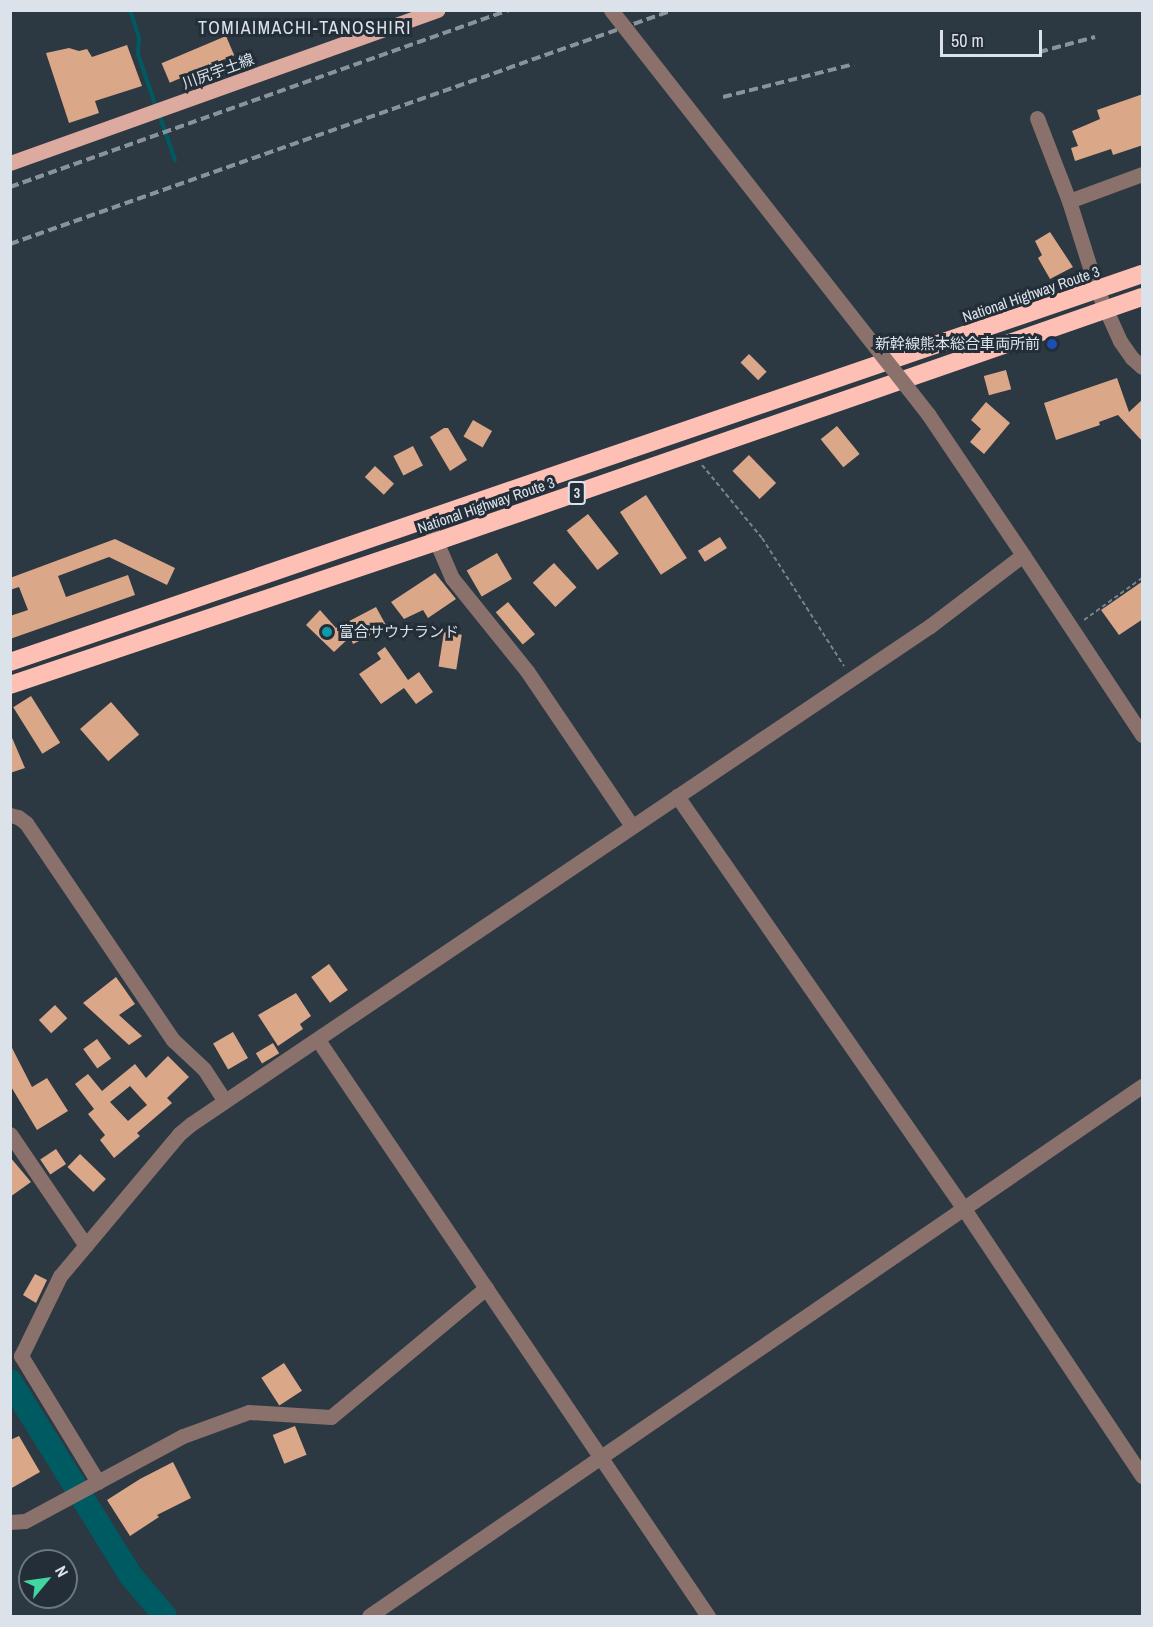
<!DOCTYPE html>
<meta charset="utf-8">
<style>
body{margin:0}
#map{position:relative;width:1153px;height:1627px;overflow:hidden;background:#2c3842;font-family:"Archivo Narrow","Noto Sans JP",sans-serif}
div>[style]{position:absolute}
.stream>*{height:4px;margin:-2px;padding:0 2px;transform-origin:2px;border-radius:2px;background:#005a62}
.river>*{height:24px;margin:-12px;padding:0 12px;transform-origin:12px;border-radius:12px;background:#005a62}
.building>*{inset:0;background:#dba789;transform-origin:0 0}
.path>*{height:2px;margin-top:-1px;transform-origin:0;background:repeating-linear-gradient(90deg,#7a848c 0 4.5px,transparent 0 7.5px)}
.minor>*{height:15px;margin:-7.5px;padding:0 7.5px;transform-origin:7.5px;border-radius:7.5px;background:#8a716c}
.major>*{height:15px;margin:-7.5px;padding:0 7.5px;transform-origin:7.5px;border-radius:7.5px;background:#ddaa9f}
.highway>*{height:18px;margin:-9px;padding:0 9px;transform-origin:9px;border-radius:9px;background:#fec0b4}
.rail>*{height:4px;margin-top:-2px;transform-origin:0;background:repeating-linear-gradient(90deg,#8a939b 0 9px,transparent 0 13.5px)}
.minor-bridge>*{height:15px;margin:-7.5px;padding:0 7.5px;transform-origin:7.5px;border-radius:7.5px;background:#8a716c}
.dots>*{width:16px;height:16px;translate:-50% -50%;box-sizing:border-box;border:3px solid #232e38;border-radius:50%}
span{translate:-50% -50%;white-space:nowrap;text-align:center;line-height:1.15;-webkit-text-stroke:6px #232e38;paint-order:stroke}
.shield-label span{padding:2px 4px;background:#232e38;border:2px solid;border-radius:4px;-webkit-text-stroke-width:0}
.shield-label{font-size:14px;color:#dbe2e9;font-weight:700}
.street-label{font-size:15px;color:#dbe2e9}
.poi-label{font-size:15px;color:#dbe2e9}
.right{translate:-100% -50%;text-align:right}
.left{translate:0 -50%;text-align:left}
.quarter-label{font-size:18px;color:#dbe2e9;letter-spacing:1.5px}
.frame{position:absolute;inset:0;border:12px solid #dbe2e9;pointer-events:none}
.north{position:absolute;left:18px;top:1549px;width:60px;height:60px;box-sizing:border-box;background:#232e38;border:2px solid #6d767f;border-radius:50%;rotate:61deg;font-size:16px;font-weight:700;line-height:24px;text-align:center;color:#dbe2e9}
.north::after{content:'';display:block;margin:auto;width:21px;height:27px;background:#42d4a1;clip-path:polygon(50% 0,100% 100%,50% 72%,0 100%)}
.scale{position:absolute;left:940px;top:30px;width:102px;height:27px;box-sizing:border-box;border:3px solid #dbe2e9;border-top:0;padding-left:8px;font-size:18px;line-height:21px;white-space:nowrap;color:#dbe2e9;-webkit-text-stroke:4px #232e38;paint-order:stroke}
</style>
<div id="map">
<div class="stream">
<i style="left:130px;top:10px;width:29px;rotate:72deg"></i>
<i style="left:139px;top:38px;width:16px;rotate:94deg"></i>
<i style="left:138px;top:54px;width:56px;rotate:71.2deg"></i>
<i style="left:159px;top:114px;width:49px;rotate:70.8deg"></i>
</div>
<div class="river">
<i style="left:10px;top:1381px;width:229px;rotate:58.2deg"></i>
<i style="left:131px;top:1576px;width:52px;rotate:49.6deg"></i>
</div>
<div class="building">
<i style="left:226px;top:36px;width:21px;height:70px;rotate:67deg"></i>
<i style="clip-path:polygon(127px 45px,142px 86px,95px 101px,99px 113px,69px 123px,46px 53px,69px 48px,79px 51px,87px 49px,92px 57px)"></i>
<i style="clip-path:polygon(1143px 94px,1143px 145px,1113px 155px,1111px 149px,1075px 161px,1071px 148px,1078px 146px,1072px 131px,1100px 119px,1097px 110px)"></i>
<i style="clip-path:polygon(1050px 232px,1073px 267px,1050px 279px,1038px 258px,1042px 255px,1035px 241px)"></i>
<i style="left:749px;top:354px;width:25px;height:12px;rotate:45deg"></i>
<i style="left:1006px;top:370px;width:20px;height:23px;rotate:75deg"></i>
<i style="clip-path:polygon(1117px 378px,1129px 412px,1143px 399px,1143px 442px,1118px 415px,1099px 422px,1100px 425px,1056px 440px,1044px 403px)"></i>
<i style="clip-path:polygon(986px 402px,1010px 423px,984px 454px,970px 442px,981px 429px,971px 420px)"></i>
<i style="left:473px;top:420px;width:22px;height:19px;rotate:30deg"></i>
<i style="left:837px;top:426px;width:36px;height:21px;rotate:51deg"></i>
<i style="clip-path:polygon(444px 428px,448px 428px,467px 460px,450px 471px,430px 437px)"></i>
<i style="left:413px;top:446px;width:22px;height:22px;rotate:63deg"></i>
<i style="left:749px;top:455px;width:39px;height:23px;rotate:46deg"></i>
<i style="left:375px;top:466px;width:26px;height:15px;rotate:43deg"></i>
<i style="left:646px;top:495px;width:75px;height:31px;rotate:57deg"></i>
<i style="left:588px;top:514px;width:50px;height:27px;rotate:52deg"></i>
<i style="left:720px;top:537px;width:13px;height:26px;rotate:58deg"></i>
<i style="clip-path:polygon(115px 539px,175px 568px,167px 585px,109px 557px,58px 576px,66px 597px,128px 575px,135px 595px,10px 639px,10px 616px,28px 610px,19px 587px,10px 590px,10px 578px)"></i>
<i style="left:497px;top:553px;width:30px;height:35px;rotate:60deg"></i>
<i style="left:554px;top:563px;width:33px;height:29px;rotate:47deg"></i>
<i style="clip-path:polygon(435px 573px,456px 599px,428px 618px,423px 610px,404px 619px,391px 602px)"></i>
<i style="clip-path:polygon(1143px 581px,1143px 619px,1119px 635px,1101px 610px)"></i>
<i style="left:508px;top:602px;width:42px;height:16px;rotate:50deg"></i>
<i style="clip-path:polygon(376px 607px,387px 627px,353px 644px,350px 637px,334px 652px,306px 625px,320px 610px,336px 628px)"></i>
<i style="left:444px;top:632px;width:18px;height:35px;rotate:9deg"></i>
<i style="clip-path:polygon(385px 647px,408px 680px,419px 672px,433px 692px,416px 704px,404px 688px,381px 704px,359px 674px,381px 659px,377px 653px)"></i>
<i style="left:31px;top:696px;width:55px;height:21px;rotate:58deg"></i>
<i style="left:111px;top:702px;width:43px;height:41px;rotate:49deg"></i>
<i style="clip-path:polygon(10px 733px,25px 768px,10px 773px)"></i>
<i style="left:329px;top:964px;width:32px;height:22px;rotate:54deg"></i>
<i style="clip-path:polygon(116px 977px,135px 1004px,119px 1015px,142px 1036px,129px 1045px,83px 1003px)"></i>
<i style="clip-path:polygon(296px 993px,311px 1016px,300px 1024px,303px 1029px,278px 1046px,258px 1015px)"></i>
<i style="left:55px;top:1005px;width:18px;height:22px;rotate:47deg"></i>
<i style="left:233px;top:1032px;width:30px;height:23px;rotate:60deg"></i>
<i style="left:97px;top:1039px;width:24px;height:17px;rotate:54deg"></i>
<i style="left:273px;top:1043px;width:12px;height:20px;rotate:59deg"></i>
<i style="clip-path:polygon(10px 1044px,32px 1087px,47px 1078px,68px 1111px,37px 1130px,10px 1085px)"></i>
<i style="clip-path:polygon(evenodd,168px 1056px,189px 1077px,167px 1098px,172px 1103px,137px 1133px,140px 1136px,114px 1158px,100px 1140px,105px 1135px,88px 1114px,94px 1109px,75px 1084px,88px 1074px,102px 1091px,135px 1064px,146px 1078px,168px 1056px,130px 1086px,147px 1105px,128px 1121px,110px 1102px,130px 1086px)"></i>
<i style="left:56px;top:1149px;width:18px;height:19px;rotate:56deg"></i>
<i style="left:80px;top:1154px;width:36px;height:18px;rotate:44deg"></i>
<i style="clip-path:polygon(10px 1157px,31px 1182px,10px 1197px)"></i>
<i style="clip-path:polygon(35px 1274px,47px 1280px,36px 1303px,23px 1295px)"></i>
<i style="left:284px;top:1363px;width:33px;height:27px;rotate:57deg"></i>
<i style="left:295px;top:1426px;width:31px;height:24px;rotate:68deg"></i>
<i style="clip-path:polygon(19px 1436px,40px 1472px,10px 1489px,10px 1440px)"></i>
<i style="clip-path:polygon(173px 1462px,191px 1498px,157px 1515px,159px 1517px,130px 1536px,107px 1500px,140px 1479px)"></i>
</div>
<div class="path">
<i style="left:702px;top:465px;width:94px;rotate:50.6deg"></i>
<i style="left:762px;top:538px;width:152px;rotate:57.4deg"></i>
<i style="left:1084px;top:620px;width:72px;rotate:-35.9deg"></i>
</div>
<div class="minor">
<i style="left:1037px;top:118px;width:89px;rotate:68.9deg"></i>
<i style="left:1069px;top:201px;width:93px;rotate:72.5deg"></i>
<i style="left:1097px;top:290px;width:56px;rotate:65.7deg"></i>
<i style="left:1120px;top:341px;width:21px;rotate:55deg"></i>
<i style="left:1132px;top:358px;width:13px;rotate:42deg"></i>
<i style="left:1069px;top:201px;width:78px;rotate:-20.3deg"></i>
<i style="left:427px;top:520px;width:63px;rotate:66.7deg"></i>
<i style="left:452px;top:578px;width:119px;rotate:51.1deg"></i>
<i style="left:527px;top:671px;width:187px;rotate:55.9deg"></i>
<i style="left:677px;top:796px;width:503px;rotate:55.2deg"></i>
<i style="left:964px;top:1209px;width:321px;rotate:56.3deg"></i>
<i style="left:10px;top:815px;width:8px;rotate:14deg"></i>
<i style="left:18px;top:817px;width:10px;rotate:37deg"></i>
<i style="left:26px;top:823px;width:262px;rotate:55.9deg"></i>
<i style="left:173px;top:1040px;width:42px;rotate:43.1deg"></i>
<i style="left:204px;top:1069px;width:38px;rotate:57deg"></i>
<i style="left:318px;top:1040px;width:696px;rotate:55.9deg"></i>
<i style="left:10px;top:1134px;width:135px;rotate:55.8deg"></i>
<i style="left:98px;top:1482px;width:148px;rotate:-121.4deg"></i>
<i style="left:21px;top:1356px;width:89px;rotate:-64deg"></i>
<i style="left:60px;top:1276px;width:185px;rotate:-50deg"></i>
<i style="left:179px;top:1134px;width:16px;rotate:-40deg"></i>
<i style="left:191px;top:1124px;width:891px;rotate:-33.98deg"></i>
<i style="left:930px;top:626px;width:117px;rotate:-37.4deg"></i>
<i style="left:1023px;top:555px;width:216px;rotate:56.5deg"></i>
<i style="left:10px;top:1522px;width:15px;rotate:-4deg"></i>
<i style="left:25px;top:1521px;width:179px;rotate:-28.3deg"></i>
<i style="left:183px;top:1436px;width:70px;rotate:-20deg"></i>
<i style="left:249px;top:1412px;width:82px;rotate:3.5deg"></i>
<i style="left:331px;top:1417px;width:202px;rotate:-39.8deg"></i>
<i style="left:369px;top:1616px;width:937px;rotate:-34.44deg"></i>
</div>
<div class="major">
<i style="left:10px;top:163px;width:454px;rotate:-19.7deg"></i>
</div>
<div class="highway">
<i style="left:10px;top:662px;width:1197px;rotate:-18.92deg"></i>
<i style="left:10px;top:685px;width:448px;rotate:-18.6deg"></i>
<i style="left:435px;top:542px;width:748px;rotate:-19.11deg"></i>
</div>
<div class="rail">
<i style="left:1039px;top:52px;width:58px;rotate:-15deg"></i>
<i style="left:723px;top:97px;width:135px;rotate:-14.1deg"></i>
<i style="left:10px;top:187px;width:529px;rotate:-19.53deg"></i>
<i style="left:10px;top:244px;width:703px;rotate:-19.44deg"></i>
</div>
<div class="minor-bridge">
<i style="left:611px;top:10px;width:514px;rotate:51.88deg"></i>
<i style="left:928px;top:414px;width:170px;rotate:56deg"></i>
</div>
<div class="dots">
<i style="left:1052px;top:344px;background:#1a4fb4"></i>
<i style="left:327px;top:632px;background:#0f9aa8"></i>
</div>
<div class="shield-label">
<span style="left:577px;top:493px">3</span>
</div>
<div class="street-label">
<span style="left:218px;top:71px;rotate:-20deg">川尻宇土線</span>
<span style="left:1031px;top:294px;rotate:-19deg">National Highway Route 3</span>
<span style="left:486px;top:505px;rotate:-19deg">National Highway Route 3</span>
</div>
<div class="poi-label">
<span class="right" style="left:1040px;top:344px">新幹線熊本総合車両所前</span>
<span class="left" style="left:339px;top:632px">富合サウナランド</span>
</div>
<div class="quarter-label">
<span style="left:305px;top:28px">TOMIAIMACHI-TANOSHIRI</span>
</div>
<div class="frame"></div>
<div class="north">N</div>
<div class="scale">50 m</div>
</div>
